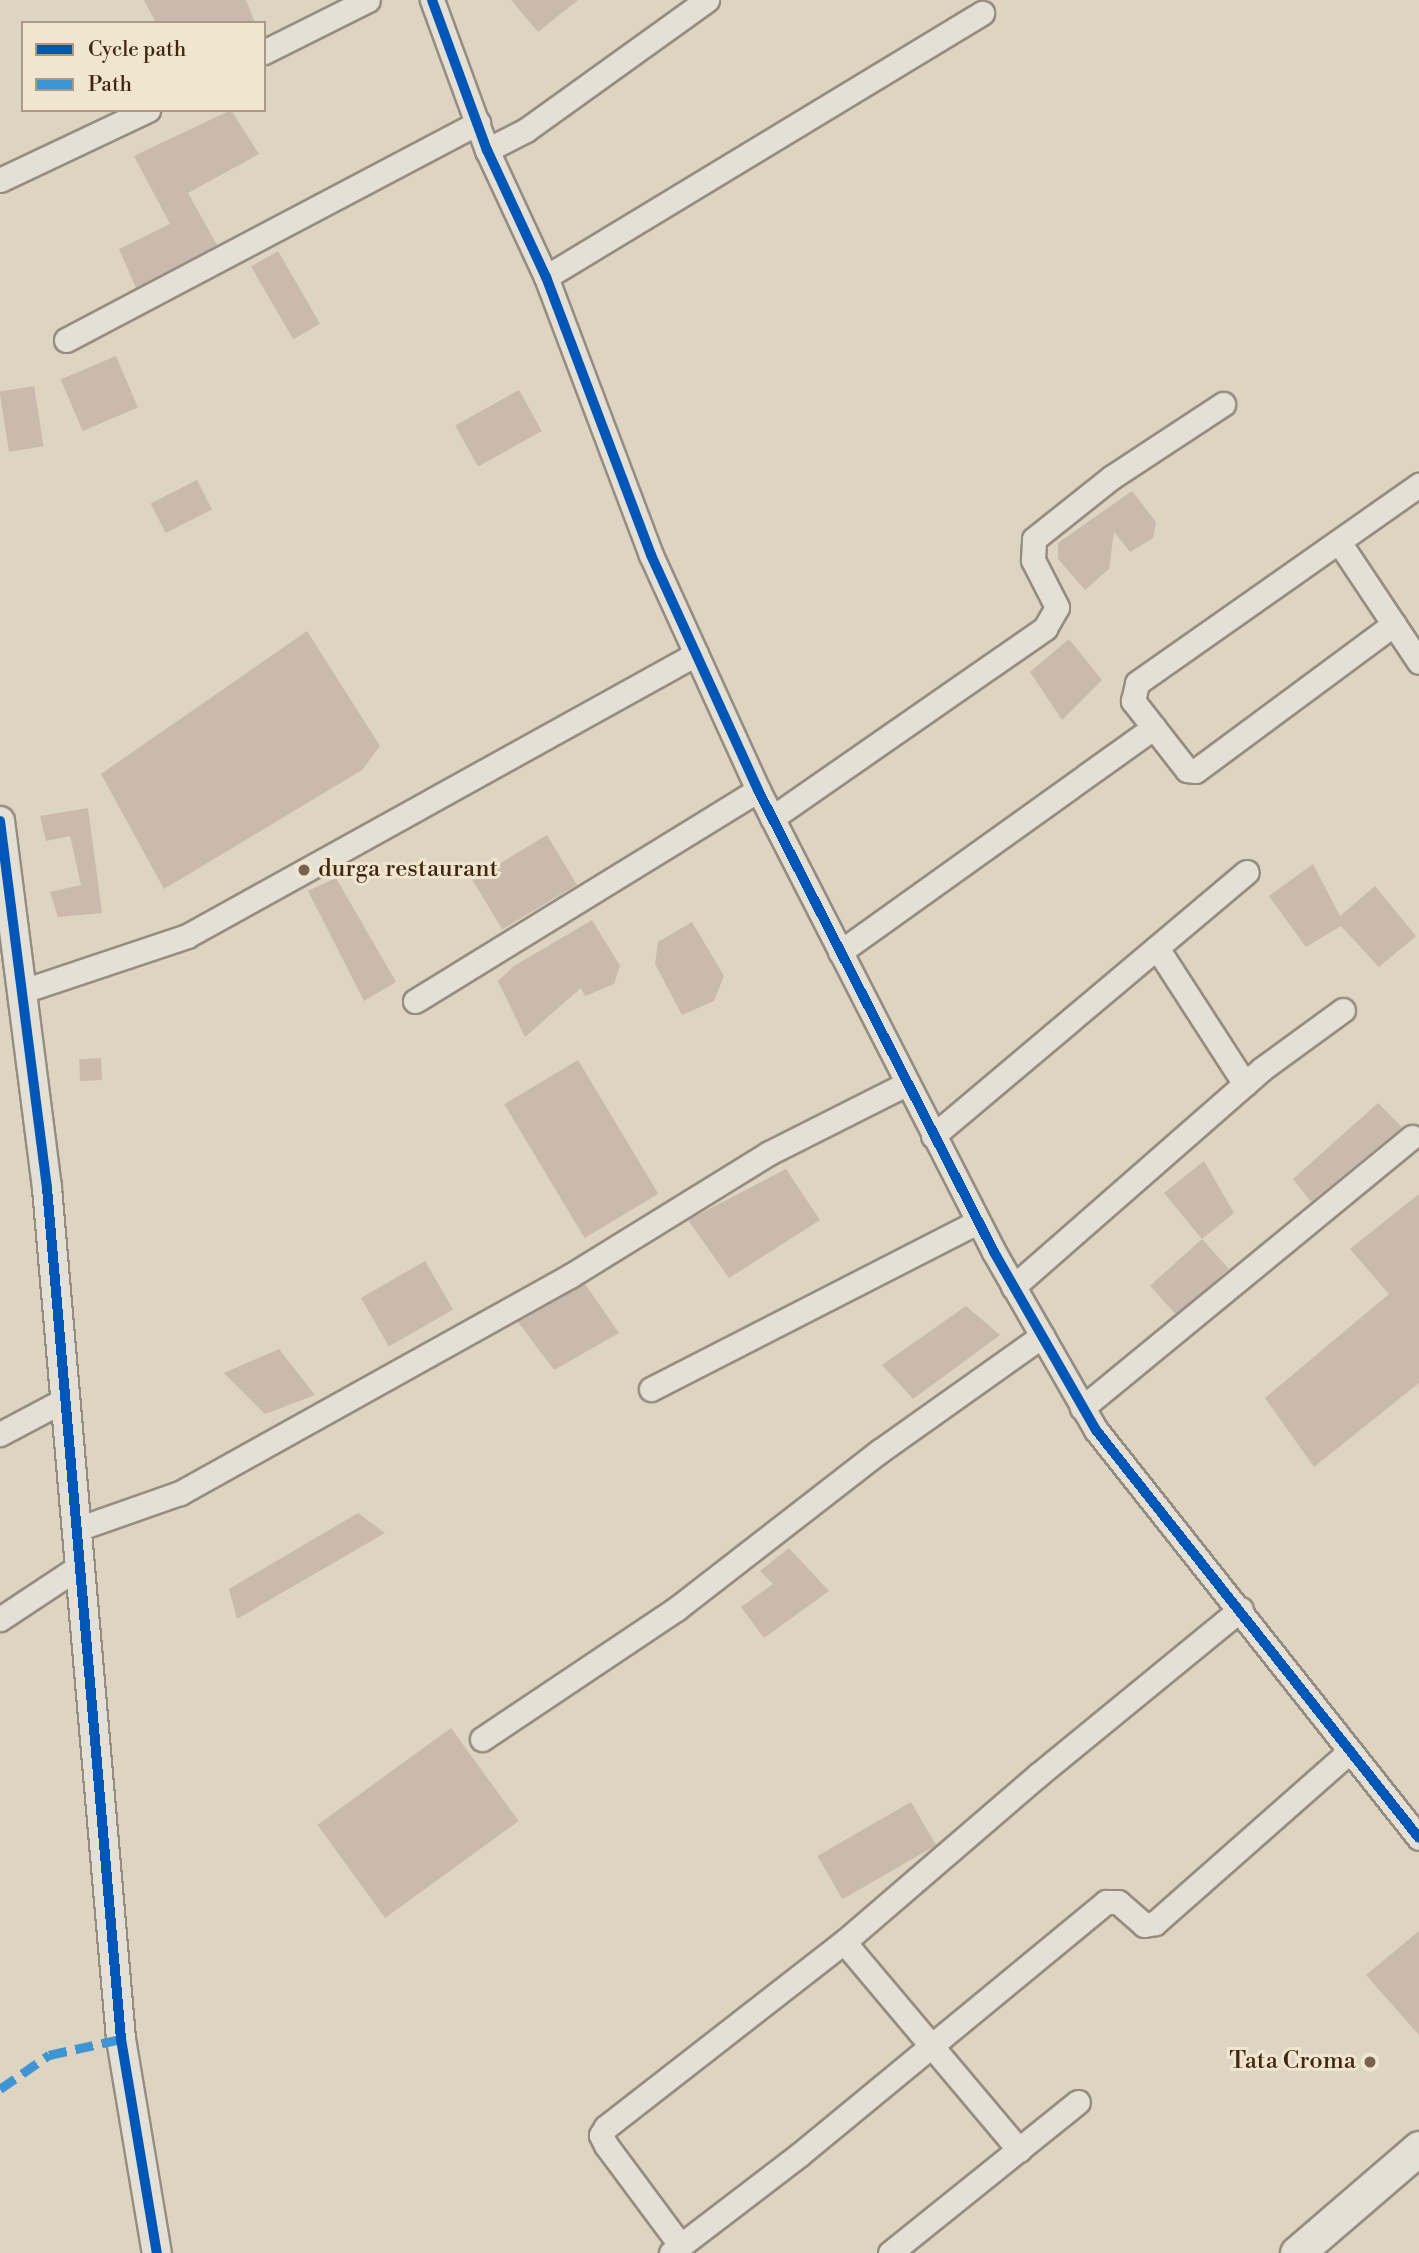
<!DOCTYPE html>
<style>
body{margin:0}
#map{position:relative;width:1419px;height:2253px;overflow:hidden;background:#ddd4c1;font-family:"Libre Bodoni",serif}
div>[style]{position:absolute}
.building>*{inset:0;background:#c9baad;transform-origin:0 0}
.roads{filter:drop-shadow(2px 0 #968d80) drop-shadow(-2px 0 #968d80) drop-shadow(0 2px #968d80) drop-shadow(0 -2px #968d80)}
.minor>*{height:23px;margin:-11.5px;padding:0 11.5px;transform-origin:11.5px;border-radius:11.5px;background:#e5e0d6}
.tertiary>*{height:28px;margin:-14px;padding:0 14px;transform-origin:14px;border-radius:14px;background:#e5e0d6}
.secondary>*{height:33px;margin:-16.5px;padding:0 16.5px;transform-origin:16.5px;border-radius:16.5px;background:#e5e0d6}
.quiet>*{height:9px;margin-top:-4.5px;transform-origin:0;background:repeating-linear-gradient(90deg,#3f95d3 0 18px,transparent 0 27px)}
.cycleway>*{height:10px;margin:-5px;padding:0 5px;transform-origin:5px;border-radius:5px;background:#0057b8}
.dots>*{width:19px;height:19px;translate:-50% -50%;box-sizing:border-box;border:4px solid #f0e6d0;border-radius:50%}
span{translate:-50% -50%;white-space:nowrap;text-align:center;line-height:1.15;-webkit-text-stroke:6px #f0e6d0;paint-order:stroke}
.poi-label{font-size:24px;color:#412611}
.left{translate:0 -50%;text-align:left}
.right{translate:-100% -50%;text-align:right}
.legend{position:absolute;left:21px;top:21px;width:245px;height:91px;box-sizing:border-box;background:#f0e6d0;border:2px solid #aa9984;margin:0;padding:9px 12px;list-style:none;font-size:21px;color:#412611}
.legend li{display:flex;align-items:center;gap:14px;height:35px}
.legend b{width:35px;border:2px solid #aa9984}
</style>
<div id="map">
<div class="building">
<i style="clip-path:polygon(144px 0,246px 0,255px 23px,156px 23px)"></i>
<i style="clip-path:polygon(511px 0,578px 0,538px 32px)"></i>
<i style="clip-path:polygon(231px 110px,259px 154px,188px 193px,217px 245px,136px 288px,119px 249px,170px 224px,134px 156px)"></i>
<i style="left:278px;top:251px;width:84px;height:31px;rotate:60deg"></i>
<i style="left:116px;top:356px;width:56px;height:60px;rotate:67deg"></i>
<i style="left:34px;top:386px;width:61px;height:35px;rotate:81deg"></i>
<i style="left:519px;top:390px;width:47px;height:73px;rotate:61deg"></i>
<i style="left:197px;top:480px;width:33px;height:52px;rotate:63deg"></i>
<i style="clip-path:polygon(1132px 491px,1156px 522px,1153px 538px,1130px 552px,1114px 532px,1109px 569px,1085px 590px,1058px 559px,1058px 543px)"></i>
<i style="clip-path:polygon(307px 631px,380px 746px,362px 770px,164px 889px,101px 774px)"></i>
<i style="clip-path:polygon(1069px 639px,1102px 680px,1062px 720px,1030px 672px)"></i>
<i style="clip-path:polygon(88px 808px,102px 913px,58px 917px,50px 892px,81px 885px,70px 836px,46px 841px,40px 816px)"></i>
<i style="left:547px;top:835px;width:58px;height:87px;rotate:59deg"></i>
<i style="clip-path:polygon(1313px 864px,1340px 916px,1375px 886px,1416px 936px,1379px 967px,1341px 926px,1306px 947px,1269px 896px)"></i>
<i style="clip-path:polygon(336px 878px,396px 982px,364px 1001px,308px 891px)"></i>
<i style="clip-path:polygon(592px 920px,620px 966px,614px 984px,585px 996px,581px 988px,525px 1037px,498px 981px,514px 966px)"></i>
<i style="clip-path:polygon(692px 922px,724px 976px,714px 1001px,682px 1015px,655px 964px,658px 942px)"></i>
<i style="left:101px;top:1058px;width:22px;height:22px;rotate:87deg"></i>
<i style="left:578px;top:1060px;width:156px;height:86px;rotate:59deg"></i>
<i style="clip-path:polygon(1378px 1103px,1402px 1127px,1311px 1202px,1293px 1179px)"></i>
<i style="clip-path:polygon(1204px 1161px,1234px 1213px,1202px 1239px,1164px 1193px)"></i>
<i style="clip-path:polygon(786px 1169px,820px 1220px,729px 1278px,688px 1220px)"></i>
<i style="clip-path:polygon(1419px 1194px,1419px 1383px,1314px 1467px,1265px 1398px,1389px 1294px,1350px 1249px)"></i>
<i style="left:1202px;top:1239px;width:40px;height:70px;rotate:48deg"></i>
<i style="left:425px;top:1261px;width:56px;height:74px;rotate:60deg"></i>
<i style="clip-path:polygon(585px 1284px,619px 1333px,554px 1370px,518px 1322px)"></i>
<i style="clip-path:polygon(966px 1306px,1000px 1335px,913px 1399px,882px 1365px)"></i>
<i style="clip-path:polygon(279px 1349px,315px 1395px,265px 1414px,224px 1373px)"></i>
<i style="clip-path:polygon(358px 1513px,385px 1533px,237px 1619px,229px 1589px)"></i>
<i style="clip-path:polygon(789px 1548px,829px 1591px,764px 1638px,741px 1607px,773px 1584px,760px 1571px)"></i>
<i style="left:451px;top:1728px;width:115px;height:165px;rotate:54deg"></i>
<i style="left:911px;top:1802px;width:50px;height:108px;rotate:60deg"></i>
<i style="clip-path:polygon(1419px 1931px,1419px 2035px,1366px 1975px)"></i>
</div>
<div class="roads">
<div class="minor">
<i style="left:432px;top:0;width:160px;rotate:69.9deg"></i>
<i style="left:487px;top:150px;width:140px;rotate:65.1deg"></i>
<i style="left:546px;top:277px;width:297px;rotate:69.3deg"></i>
<i style="left:651px;top:555px;width:258px;rotate:65.5deg"></i>
<i style="left:758px;top:790px;width:519px;rotate:62.94deg"></i>
<i style="left:994px;top:1252px;width:205px;rotate:60.2deg"></i>
<i style="left:1096px;top:1430px;width:520px;rotate:51.63deg"></i>
<i style="left:264px;top:52px;width:116px;rotate:-26.6deg"></i>
<i style="left:487px;top:150px;width:44px;rotate:-27.1deg"></i>
<i style="left:526px;top:130px;width:223px;rotate:-35.7deg"></i>
<i style="left:0;top:180px;width:164px;rotate:-25.3deg"></i>
<i style="left:546px;top:277px;width:510px;rotate:-31.2deg"></i>
<i style="left:66px;top:340px;width:466px;rotate:-27.8deg"></i>
<i style="left:1339px;top:542px;width:144px;rotate:56.3deg"></i>
<i style="left:1394px;top:624px;width:247px;rotate:143.5deg"></i>
<i style="left:1195px;top:771px;width:8px;rotate:-173deg"></i>
<i style="left:1187px;top:770px;width:88px;rotate:-128deg"></i>
<i style="left:1133px;top:701px;width:18px;rotate:-77deg"></i>
<i style="left:1137px;top:683px;width:345px;rotate:-35.1deg"></i>
<i style="left:772px;top:818px;width:333px;rotate:-34.8deg"></i>
<i style="left:1045px;top:628px;width:24px;rotate:-60deg"></i>
<i style="left:1057px;top:607px;width:53px;rotate:-117.1deg"></i>
<i style="left:1033px;top:560px;width:21px;rotate:-87deg"></i>
<i style="left:1034px;top:539px;width:100px;rotate:-38.5deg"></i>
<i style="left:1112px;top:477px;width:133px;rotate:-33.3deg"></i>
<i style="left:1157px;top:948px;width:162px;rotate:57.1deg"></i>
<i style="left:840px;top:952px;width:386px;rotate:-35.6deg"></i>
<i style="left:20px;top:992px;width:176px;rotate:-18.5deg"></i>
<i style="left:187px;top:936px;width:582px;rotate:-28.99deg"></i>
<i style="left:415px;top:1001px;width:403px;rotate:-31.6deg"></i>
<i style="left:933px;top:1136px;width:410px;rotate:-40.1deg"></i>
<i style="left:1013px;top:1287px;width:331px;rotate:-41.2deg"></i>
<i style="left:1262px;top:1069px;width:100px;rotate:-36.1deg"></i>
<i style="left:651px;top:1389px;width:367px;rotate:-27.1deg"></i>
<i style="left:1082px;top:1408px;width:427px;rotate:-39.4deg"></i>
<i style="left:0;top:1434px;width:75px;rotate:-27.9deg"></i>
<i style="left:77px;top:1529px;width:109px;rotate:-19.3deg"></i>
<i style="left:180px;top:1493px;width:446px;rotate:-29.1deg"></i>
<i style="left:570px;top:1276px;width:234px;rotate:-31.7deg"></i>
<i style="left:769px;top:1153px;width:153px;rotate:-26.7deg"></i>
<i style="left:0;top:1619px;width:96px;rotate:-33.5deg"></i>
<i style="left:482px;top:1739px;width:234px;rotate:-33.8deg"></i>
<i style="left:676px;top:1609px;width:258px;rotate:-37.8deg"></i>
<i style="left:880px;top:1451px;width:199px;rotate:-35.4deg"></i>
<i style="left:844px;top:1942px;width:272px;rotate:49.9deg"></i>
<i style="left:681px;top:2246px;width:126px;rotate:-126.6deg"></i>
<i style="left:606px;top:2145px;width:11px;rotate:-117deg"></i>
<i style="left:601px;top:2135px;width:9px;rotate:-58deg"></i>
<i style="left:606px;top:2127px;width:301px;rotate:-37.9deg"></i>
<i style="left:844px;top:1942px;width:256px;rotate:-40.7deg"></i>
<i style="left:1038px;top:1775px;width:262px;rotate:-39.3deg"></i>
<i style="left:671px;top:2253px;width:161px;rotate:-37.4deg"></i>
<i style="left:799px;top:2155px;width:398px;rotate:-39.5deg"></i>
<i style="left:1106px;top:1902px;width:12px"></i>
<i style="left:1118px;top:1902px;width:35px;rotate:41deg"></i>
<i style="left:1144px;top:1925px;width:11px;rotate:-10deg"></i>
<i style="left:1155px;top:1923px;width:260px;rotate:-41.4deg"></i>
<i style="left:890px;top:2253px;width:241px;rotate:-38.8deg"></i>
</div>
<div class="tertiary">
<i style="left:0;top:821px;width:370px;rotate:82.7deg"></i>
<i style="left:47px;top:1188px;width:854px;rotate:85.03deg"></i>
<i style="left:121px;top:2039px;width:217px;rotate:80.5deg"></i>
</div>
<div class="secondary">
<i style="left:1297px;top:2253px;width:161px;rotate:-40.7deg"></i>
</div>
</div>
<div class="quiet">
<i style="left:0;top:2089px;width:60px;rotate:-34.8deg"></i>
<i style="left:49px;top:2055px;width:74px;rotate:-12.5deg"></i>
</div>
<div class="cycleway">
<i style="left:432px;top:0;width:160px;rotate:69.9deg"></i>
<i style="left:487px;top:150px;width:140px;rotate:65.1deg"></i>
<i style="left:546px;top:277px;width:297px;rotate:69.3deg"></i>
<i style="left:651px;top:555px;width:258px;rotate:65.5deg"></i>
<i style="left:758px;top:790px;width:519px;rotate:62.94deg"></i>
<i style="left:994px;top:1252px;width:205px;rotate:60.2deg"></i>
<i style="left:1096px;top:1430px;width:520px;rotate:51.63deg"></i>
<i style="left:0;top:821px;width:370px;rotate:82.7deg"></i>
<i style="left:47px;top:1188px;width:854px;rotate:85.03deg"></i>
<i style="left:121px;top:2039px;width:217px;rotate:80.5deg"></i>
</div>
<div class="dots">
<i style="left:304px;top:870px;background:#78634f"></i>
<i style="left:1370px;top:2062px;background:#78634f"></i>
</div>
<div class="poi-label">
<span class="left" style="left:318px;top:870px">durga restaurant</span>
<span class="right" style="left:1356px;top:2062px">Tata Croma</span>
</div>
<ul class="legend">
<li><b style="height:9px;background:#0057b8"></b>Cycle path</li>
<li><b style="height:9px;background:#3f95d3"></b>Path</li>
</ul>
</div>
